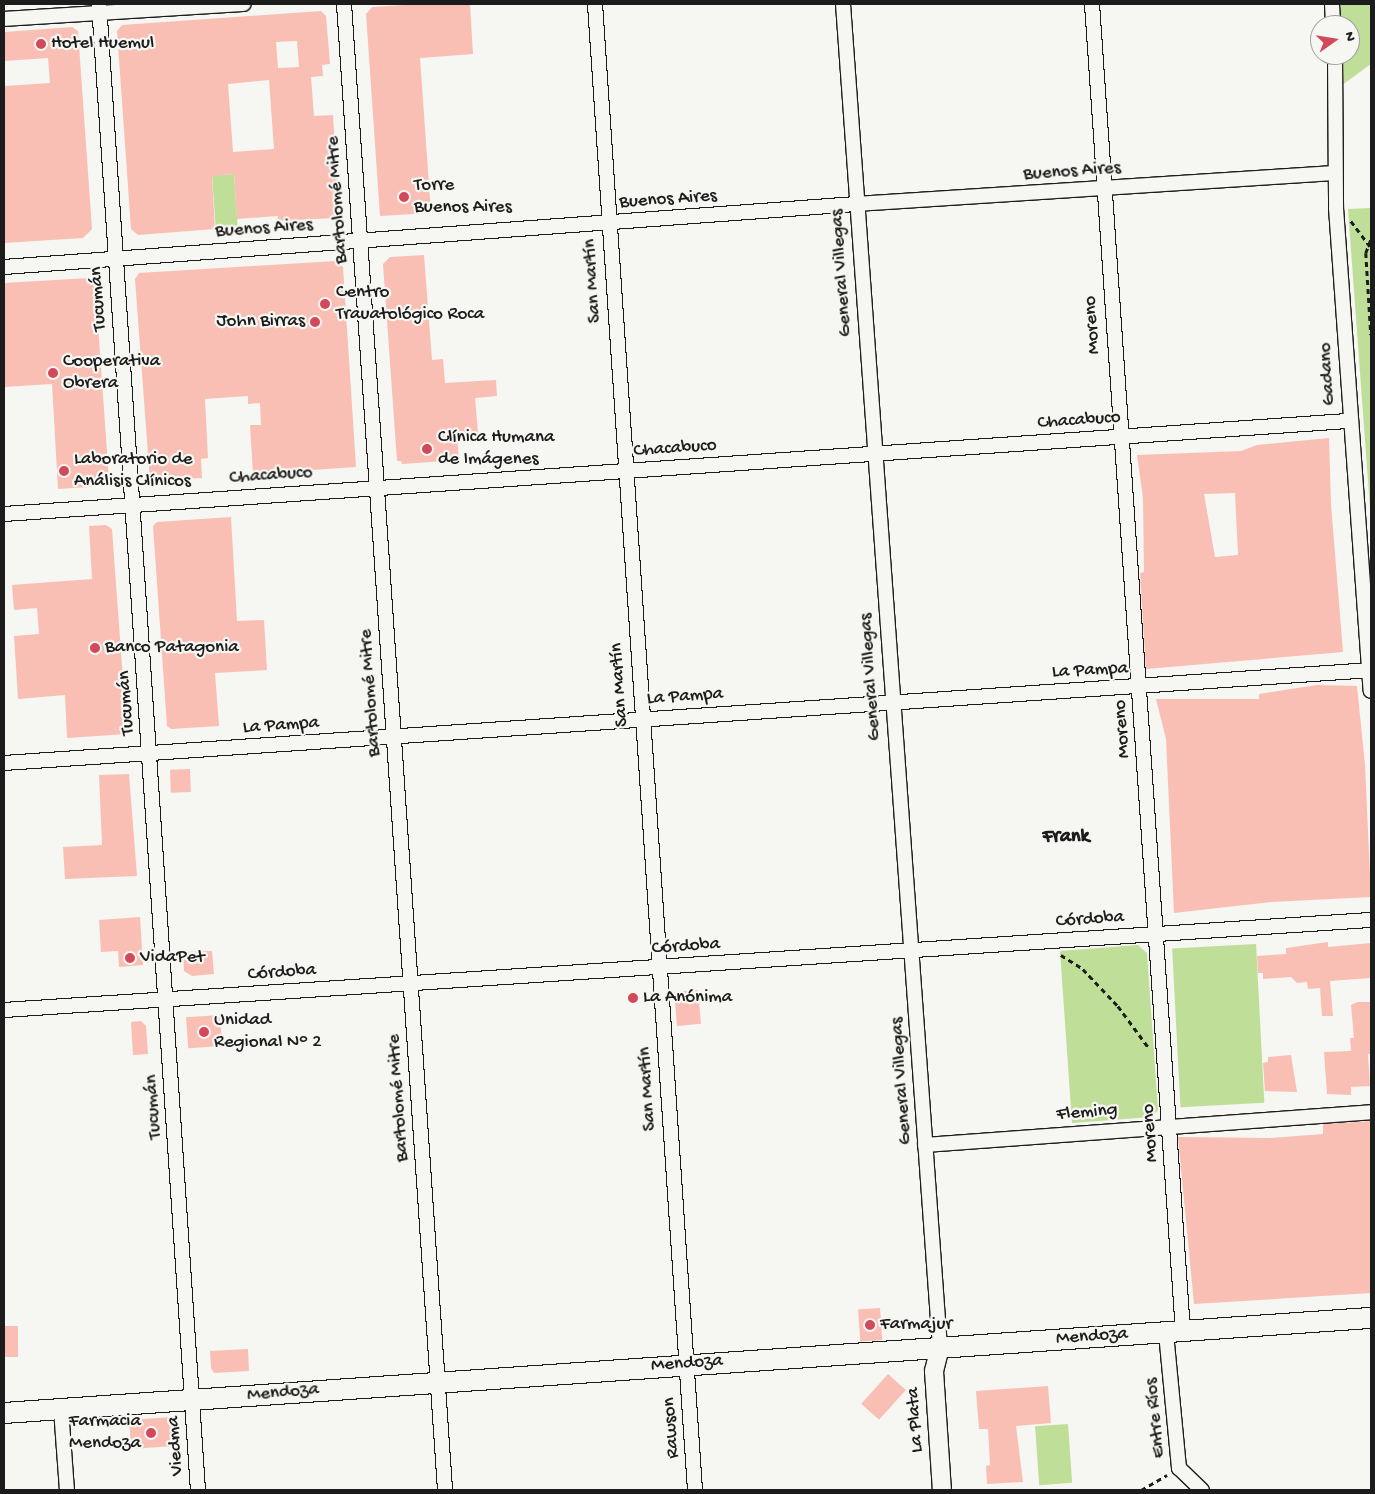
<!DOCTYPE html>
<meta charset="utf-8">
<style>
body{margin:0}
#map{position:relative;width:1375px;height:1494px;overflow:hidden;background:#f6f6f2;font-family:"Gochi Hand",sans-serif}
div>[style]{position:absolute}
.green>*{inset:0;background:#bfdf98;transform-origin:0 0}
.building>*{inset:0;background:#fabfb4;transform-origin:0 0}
.path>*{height:2.5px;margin-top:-1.25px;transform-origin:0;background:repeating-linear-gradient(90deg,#1c1c1c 0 5px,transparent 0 9px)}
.roads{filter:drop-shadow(1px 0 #1c1c1c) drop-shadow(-1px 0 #1c1c1c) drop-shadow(0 1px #1c1c1c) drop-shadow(0 -1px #1c1c1c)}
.minor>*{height:14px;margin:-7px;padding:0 7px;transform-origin:7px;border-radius:7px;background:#f6f6f2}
.tertiary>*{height:18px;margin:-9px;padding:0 9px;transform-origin:9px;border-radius:9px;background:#f6f6f2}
.secondary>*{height:20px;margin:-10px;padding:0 10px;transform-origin:10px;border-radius:10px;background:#f6f6f2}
.dots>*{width:14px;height:14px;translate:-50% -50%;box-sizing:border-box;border:2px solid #f6f6f2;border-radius:50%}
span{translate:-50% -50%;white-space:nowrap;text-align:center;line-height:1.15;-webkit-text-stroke:4.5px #f6f6f2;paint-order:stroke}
.poi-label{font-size:19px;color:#1c1c1c}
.left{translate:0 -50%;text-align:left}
.right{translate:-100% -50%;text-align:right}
.street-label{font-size:19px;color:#1c1c1c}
.neighbourhood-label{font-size:20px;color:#1c1c1c;font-weight:700}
.frame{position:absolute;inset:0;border:5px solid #1c1c1c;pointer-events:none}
.north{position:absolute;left:1310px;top:15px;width:50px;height:50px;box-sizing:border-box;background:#f6f6f2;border:1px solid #9f9f9c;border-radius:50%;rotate:77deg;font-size:14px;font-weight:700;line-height:20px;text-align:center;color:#1c1c1c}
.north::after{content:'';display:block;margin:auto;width:18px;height:22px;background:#d1495b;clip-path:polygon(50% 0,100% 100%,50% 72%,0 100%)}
</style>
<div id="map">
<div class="green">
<i style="clip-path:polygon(1339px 4px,1371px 4px,1371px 64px,1342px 85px,1341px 55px,1350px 55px,1350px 25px,1340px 25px)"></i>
<i style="left:234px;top:174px;width:53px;height:22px;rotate:86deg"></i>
<i style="clip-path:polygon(1371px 208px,1371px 522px,1348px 209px)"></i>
<i style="left:1256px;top:944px;width:159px;height:84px;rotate:87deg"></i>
<i style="clip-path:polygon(1138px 945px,1147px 953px,1158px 1110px,1151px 1117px,1072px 1123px,1060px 951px)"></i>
<i style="left:1068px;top:1424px;width:59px;height:33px;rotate:86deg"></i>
</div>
<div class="building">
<i style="clip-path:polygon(420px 4px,470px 4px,473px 54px,420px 58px,431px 213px,380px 216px,366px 14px,372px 7px)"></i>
<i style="clip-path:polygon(evenodd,321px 11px,326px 16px,330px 64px,322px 65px,323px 76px,311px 77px,314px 116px,333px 115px,338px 194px,334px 194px,335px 218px,278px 221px,278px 216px,237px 219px,234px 174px,212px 176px,215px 229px,138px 235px,131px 229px,117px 31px,122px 25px,321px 11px,297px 41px,299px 67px,278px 68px,276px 42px,297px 41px,321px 11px,269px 80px,274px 149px,233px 152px,228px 84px,269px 80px)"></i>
<i style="clip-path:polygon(72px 27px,78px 31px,92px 229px,83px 238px,4px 243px,4px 86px,50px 83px,48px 58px,4px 61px,4px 32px)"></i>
<i style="clip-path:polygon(424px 255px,432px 360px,443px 359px,445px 383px,496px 380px,497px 396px,475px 398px,478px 433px,457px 435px,459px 460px,402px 464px,401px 461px,397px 461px,383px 264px,390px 257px)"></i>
<i style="clip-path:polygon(336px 261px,343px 267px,356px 467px,253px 474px,250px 425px,261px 425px,260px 403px,248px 404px,248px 396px,205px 399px,208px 458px,201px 459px,202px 478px,150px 481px,135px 279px,139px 273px)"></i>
<i style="clip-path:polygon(89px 278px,95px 283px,109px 480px,105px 486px,58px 489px,52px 384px,4px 387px,4px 283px)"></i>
<i style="clip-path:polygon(evenodd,1329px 438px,1331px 504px,1343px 652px,1146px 669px,1140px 573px,1144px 572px,1143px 498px,1137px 455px,1241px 451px,1257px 445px,1329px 438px,1235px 493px,1238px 555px,1215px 557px,1204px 494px,1235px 493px)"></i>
<i style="clip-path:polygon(231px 517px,237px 621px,264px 620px,267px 670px,215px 673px,219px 726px,171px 729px,167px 726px,153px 526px,157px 522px)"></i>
<i style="clip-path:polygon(106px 525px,112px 529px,127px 734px,67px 738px,65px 695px,18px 699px,14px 636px,39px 634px,37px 608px,14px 610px,12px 585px,92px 579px,89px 526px)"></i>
<i style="clip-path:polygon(1317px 685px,1357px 686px,1365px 765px,1371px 897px,1271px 902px,1174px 913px,1166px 739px,1156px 699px,1259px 699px,1259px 694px)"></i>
<i style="left:190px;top:769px;width:23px;height:20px;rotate:88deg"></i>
<i style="clip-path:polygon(129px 774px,137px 876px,65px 879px,63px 847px,102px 845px,99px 775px)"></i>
<i style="clip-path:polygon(140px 917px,143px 965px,119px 967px,118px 951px,101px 952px,99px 920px)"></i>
<i style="clip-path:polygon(1328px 942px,1328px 947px,1371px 943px,1371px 978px,1330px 981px,1333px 1016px,1322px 1016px,1320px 988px,1308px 989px,1307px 982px,1297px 983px,1291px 977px,1263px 979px,1263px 973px,1258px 973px,1257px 956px,1286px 954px,1286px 948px)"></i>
<i style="clip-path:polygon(212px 951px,214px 974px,192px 976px,184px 971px,183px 952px)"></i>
<i style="left:698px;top:990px;width:34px;height:24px;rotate:85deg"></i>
<i style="clip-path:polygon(1357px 1002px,1371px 1002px,1371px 1054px,1368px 1054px,1370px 1086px,1351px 1087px,1351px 1095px,1327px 1094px,1324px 1052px,1351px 1051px,1350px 1038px,1354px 1038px,1351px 1005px)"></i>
<i style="left:220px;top:1015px;width:31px;height:34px;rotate:86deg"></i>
<i style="clip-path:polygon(141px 1021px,146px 1026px,148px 1054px,133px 1055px,131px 1022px)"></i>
<i style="clip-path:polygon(1291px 1055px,1297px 1092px,1265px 1091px,1263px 1063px,1268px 1062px,1268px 1057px)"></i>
<i style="clip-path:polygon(1371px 1121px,1371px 1293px,1194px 1304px,1178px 1137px,1271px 1138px,1323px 1134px,1323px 1124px)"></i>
<i style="left:880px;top:1308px;width:32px;height:22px;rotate:86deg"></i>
<i style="left:4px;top:1326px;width:14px;height:31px"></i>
<i style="clip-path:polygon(248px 1349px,249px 1371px,214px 1373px,211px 1368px,210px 1351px)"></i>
<i style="left:888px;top:1374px;width:24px;height:40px;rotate:42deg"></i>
<i style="clip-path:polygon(1048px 1386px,1051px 1423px,1016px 1426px,1023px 1482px,987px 1484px,986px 1466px,990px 1465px,988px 1429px,979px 1429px,976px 1391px)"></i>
<i style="left:172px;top:1417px;width:29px;height:43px;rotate:86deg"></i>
</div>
<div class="path">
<i style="left:1351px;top:221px;width:34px;rotate:53deg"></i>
<i style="left:1371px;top:240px;width:14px;rotate:111deg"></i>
<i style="left:1366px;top:253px;width:82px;rotate:86.5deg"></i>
<i style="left:1061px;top:955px;width:26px;rotate:32deg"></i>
<i style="left:1083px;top:969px;width:51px;rotate:46.6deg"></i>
<i style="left:1118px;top:1006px;width:52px;rotate:53.6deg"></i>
<i style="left:1141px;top:1490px;width:30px;rotate:-30deg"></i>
</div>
<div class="roads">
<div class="minor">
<i style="left:99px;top:4px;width:1489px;rotate:86.19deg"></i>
<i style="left:344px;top:4px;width:1489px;rotate:86.11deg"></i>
<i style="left:595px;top:4px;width:1489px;rotate:86.15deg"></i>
<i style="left:843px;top:4px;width:1346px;rotate:85.87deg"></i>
<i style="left:1092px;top:4px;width:1331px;rotate:86.08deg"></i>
<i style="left:1332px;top:4px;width:21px;rotate:87deg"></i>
<i style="left:4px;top:19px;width:240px;rotate:-3.6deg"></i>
<i style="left:1335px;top:55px;width:153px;rotate:89.6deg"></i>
<i style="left:1336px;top:208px;width:484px;rotate:85.9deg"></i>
<i style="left:4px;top:267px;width:853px;rotate:-4.23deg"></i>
<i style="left:855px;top:204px;width:481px;rotate:-3.7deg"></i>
<i style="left:4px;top:514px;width:1348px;rotate:-3.96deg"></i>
<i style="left:4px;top:763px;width:1369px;rotate:-3.89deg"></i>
<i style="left:4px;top:1010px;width:1370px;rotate:-3.77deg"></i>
<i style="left:925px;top:1145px;width:447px;rotate:-4.2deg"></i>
<i style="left:1166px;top:1333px;width:136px;rotate:84.5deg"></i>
<i style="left:1179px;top:1468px;width:32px;rotate:44deg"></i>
<i style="left:61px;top:1409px;width:81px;rotate:85.8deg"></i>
</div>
<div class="tertiary">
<i style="left:940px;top:1347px;width:25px;rotate:104deg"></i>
<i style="left:934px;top:1371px;width:119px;rotate:86.2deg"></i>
</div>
<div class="secondary">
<i style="left:4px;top:1413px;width:1370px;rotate:-3.98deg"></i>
</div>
</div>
<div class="dots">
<i style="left:41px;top:44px;background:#d1495b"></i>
<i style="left:404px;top:197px;background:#d1495b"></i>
<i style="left:325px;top:304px;background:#d1495b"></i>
<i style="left:315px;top:322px;background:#d1495b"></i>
<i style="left:53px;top:373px;background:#d1495b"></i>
<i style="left:427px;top:449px;background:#d1495b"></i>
<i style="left:64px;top:471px;background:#d1495b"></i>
<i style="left:95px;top:648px;background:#d1495b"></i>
<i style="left:130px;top:958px;background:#d1495b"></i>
<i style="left:633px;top:998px;background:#d1495b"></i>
<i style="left:204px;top:1032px;background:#d1495b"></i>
<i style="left:870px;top:1325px;background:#d1495b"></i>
<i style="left:151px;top:1433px;background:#d1495b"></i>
</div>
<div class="poi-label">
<span class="left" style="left:51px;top:44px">Hotel Huemul</span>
<span class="left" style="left:414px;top:197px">Torre<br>Buenos Aires</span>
<span class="left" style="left:336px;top:304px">Centro<br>Trauatológico Roca</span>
<span class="right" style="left:305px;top:322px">John Birras</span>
<span class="left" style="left:63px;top:373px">Cooperativa<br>Obrera</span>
<span class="left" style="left:438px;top:449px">Clínica Humana<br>de Imágenes</span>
<span class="left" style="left:74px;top:471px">Laboratorio de<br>Análisis Clínicos</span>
<span class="left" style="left:105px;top:648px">Banco Patagonia</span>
<span class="left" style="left:140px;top:958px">VidaPet</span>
<span class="left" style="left:643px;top:998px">La Anónima</span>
<span class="left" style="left:214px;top:1032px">Unidad<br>Regional N° 2</span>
<span class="left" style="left:880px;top:1325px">Farmajur</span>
<span class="right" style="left:141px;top:1433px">Farmacia<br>Mendoza</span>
</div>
<div class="street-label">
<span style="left:1072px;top:172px;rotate:-4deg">Buenos Aires</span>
<span style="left:338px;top:200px;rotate:-94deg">Bartolomé Mitre</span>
<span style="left:668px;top:200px;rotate:-4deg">Buenos Aires</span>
<span style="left:264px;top:229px;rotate:-4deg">Buenos Aires</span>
<span style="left:842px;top:273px;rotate:-94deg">General Villegas</span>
<span style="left:593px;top:281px;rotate:-94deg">San Martín</span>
<span style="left:99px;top:299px;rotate:-94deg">Tucumán</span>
<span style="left:1093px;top:325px;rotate:-94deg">Moreno</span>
<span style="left:1328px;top:374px;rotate:-94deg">Gadano</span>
<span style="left:1079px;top:421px;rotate:-4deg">Chacabuco</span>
<span style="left:675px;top:449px;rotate:-4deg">Chacabuco</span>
<span style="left:271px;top:476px;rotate:-4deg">Chacabuco</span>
<span style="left:1090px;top:671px;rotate:-3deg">La Pampa</span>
<span style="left:871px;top:677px;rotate:-94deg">General Villegas</span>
<span style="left:620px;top:685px;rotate:-94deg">San Martín</span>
<span style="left:371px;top:693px;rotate:-94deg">Bartolomé Mitre</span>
<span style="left:685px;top:697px;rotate:-4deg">La Pampa</span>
<span style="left:127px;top:703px;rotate:-94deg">Tucumán</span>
<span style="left:281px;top:726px;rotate:-4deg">La Pampa</span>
<span style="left:1123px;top:729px;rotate:-94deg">Moreno</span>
<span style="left:1090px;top:920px;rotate:-4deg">Córdoba</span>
<span style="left:686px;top:947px;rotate:-4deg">Córdoba</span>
<span style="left:282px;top:973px;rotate:-4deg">Córdoba</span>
<span style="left:902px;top:1081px;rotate:-94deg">General Villegas</span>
<span style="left:648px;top:1089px;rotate:-94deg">San Martín</span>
<span style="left:399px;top:1098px;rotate:-94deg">Bartolomé Mitre</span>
<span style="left:154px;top:1107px;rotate:-94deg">Tucumán</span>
<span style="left:1087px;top:1113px;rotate:-5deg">Fleming</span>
<span style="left:1151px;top:1133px;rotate:-94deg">Moreno</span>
<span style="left:1092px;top:1337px;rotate:-4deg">Mendoza</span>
<span style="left:687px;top:1364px;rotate:-4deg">Mendoza</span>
<span style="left:283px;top:1393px;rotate:-5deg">Mendoza</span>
<span style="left:1156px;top:1418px;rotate:-96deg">Entre Ríos</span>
<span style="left:916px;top:1420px;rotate:-94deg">La Plata</span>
<span style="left:672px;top:1428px;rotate:-94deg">Rawson</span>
<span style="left:176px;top:1446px;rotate:-94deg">Viedma</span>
</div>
<div class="neighbourhood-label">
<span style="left:1066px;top:837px">Frank</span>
</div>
<div class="frame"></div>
<div class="north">N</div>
</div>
